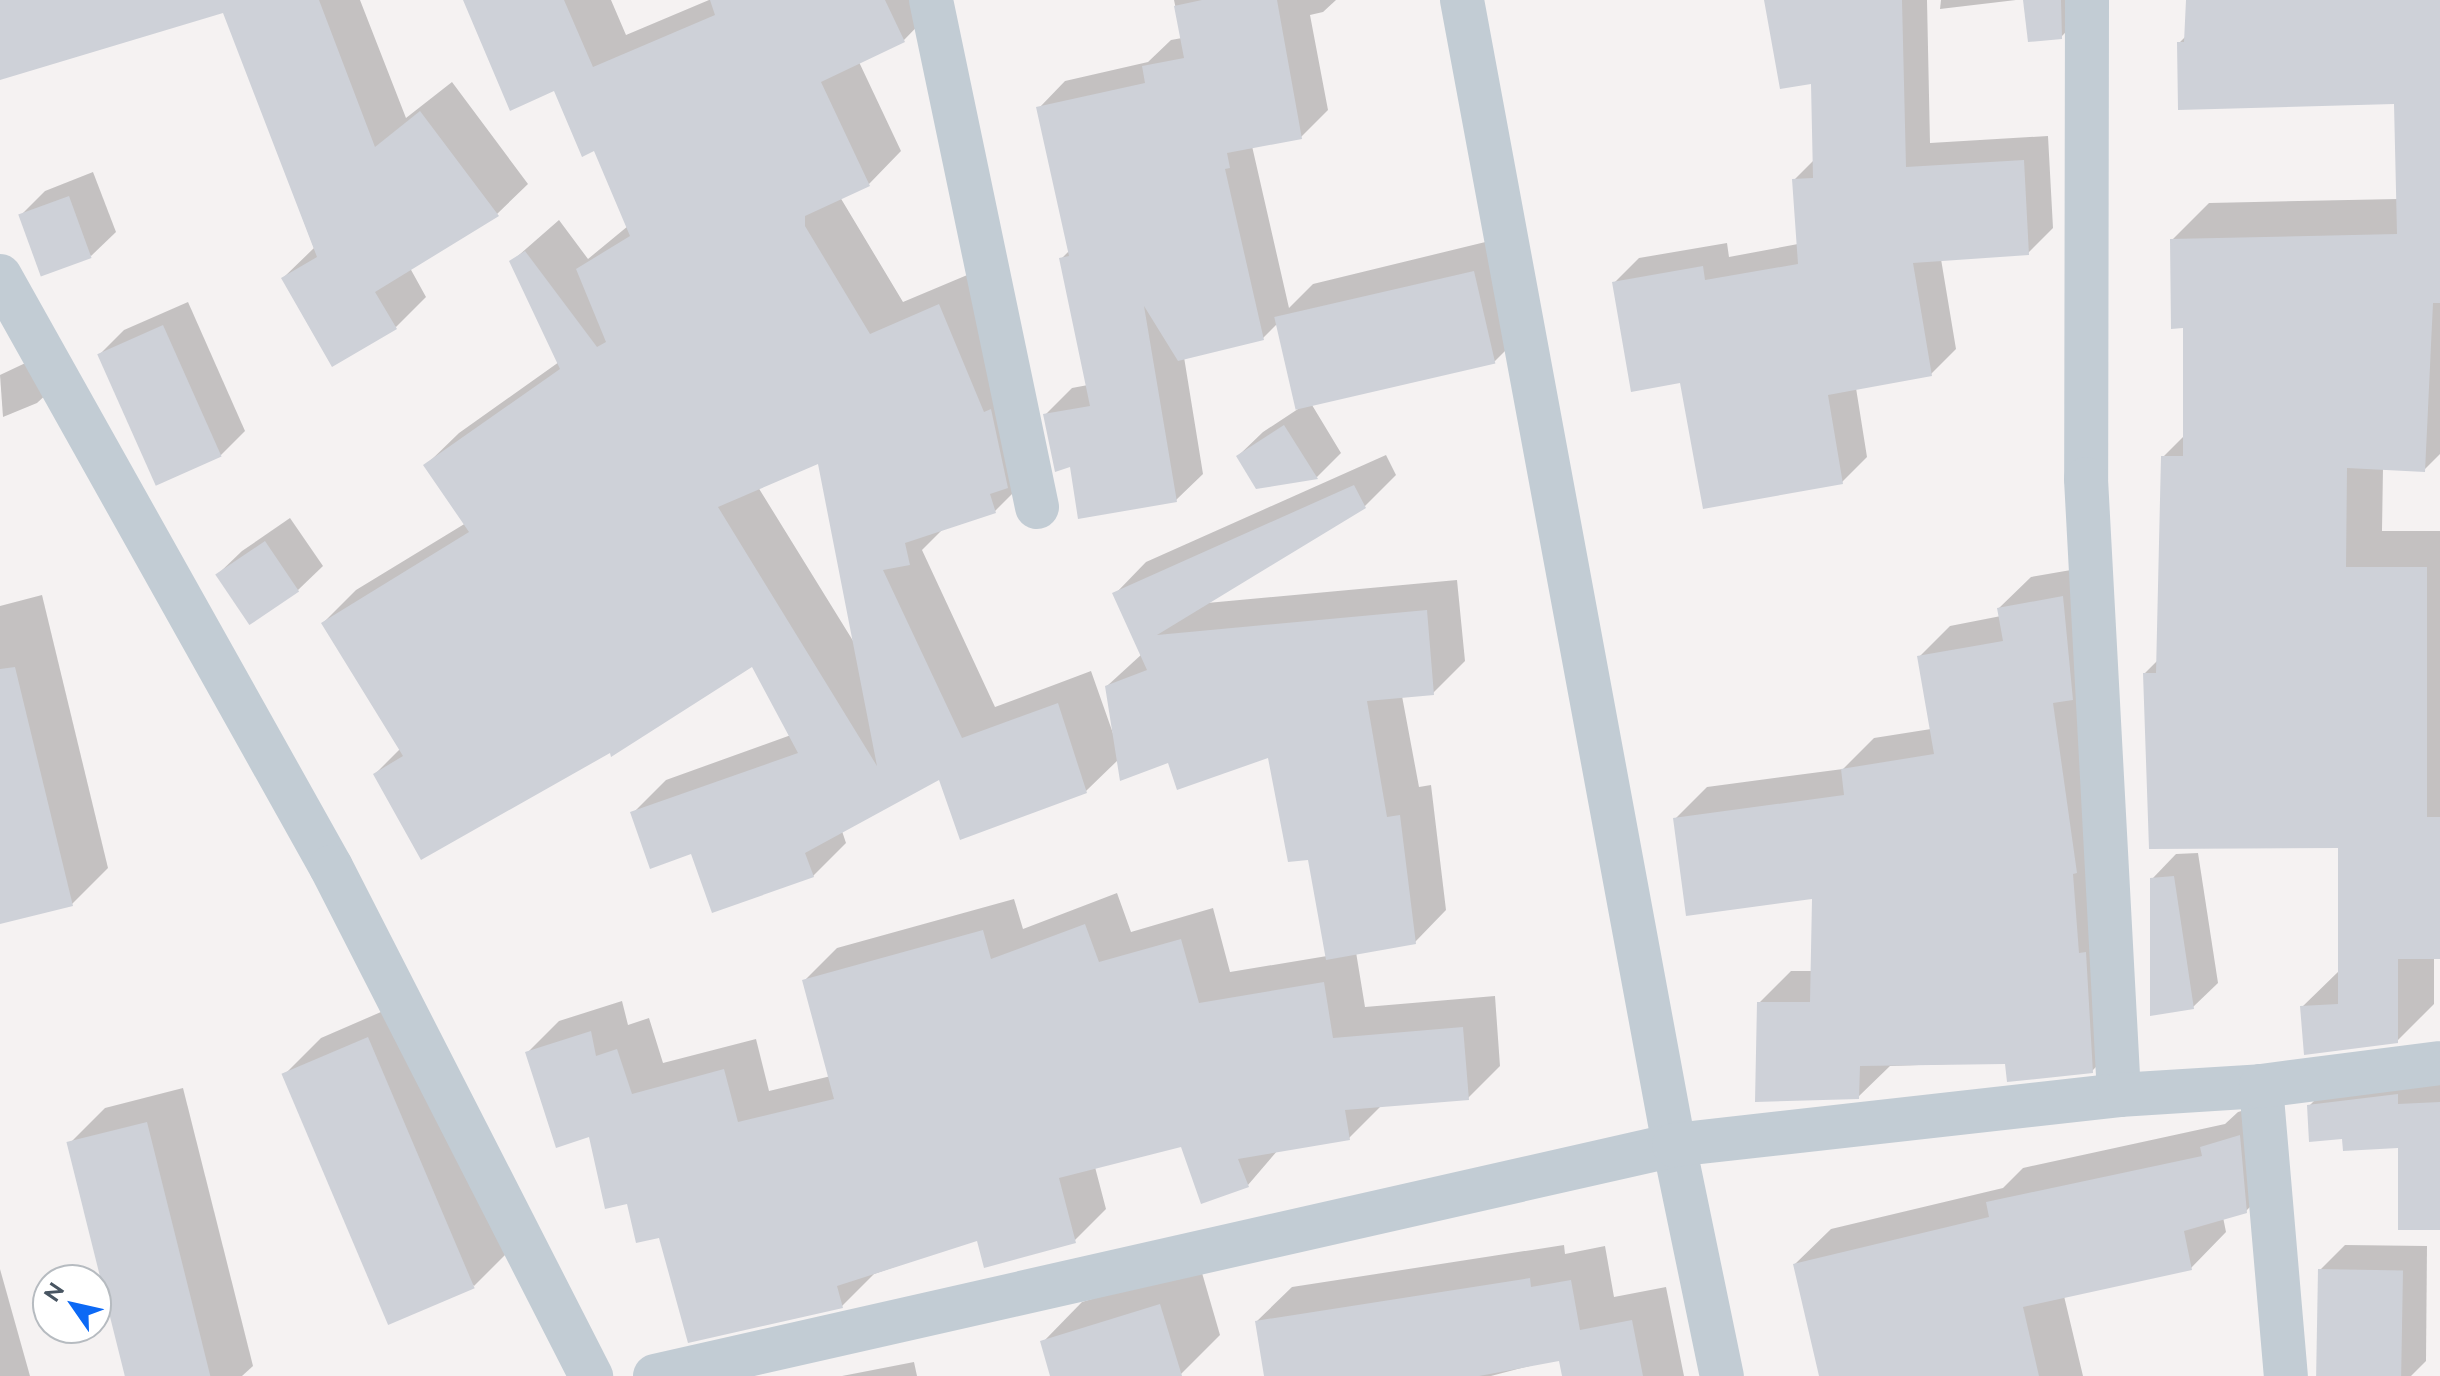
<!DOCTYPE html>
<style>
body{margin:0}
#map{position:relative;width:2440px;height:1376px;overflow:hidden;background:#f5f2f2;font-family:Raleway,sans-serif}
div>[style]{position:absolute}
.shadow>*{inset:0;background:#0003}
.building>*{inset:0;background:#ced1d8;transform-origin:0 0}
.minor>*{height:44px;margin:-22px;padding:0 22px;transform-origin:22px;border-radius:22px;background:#c2ccd4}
span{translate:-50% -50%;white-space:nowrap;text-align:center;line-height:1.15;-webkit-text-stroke:6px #fff;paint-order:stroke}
.north{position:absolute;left:32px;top:1264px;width:80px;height:80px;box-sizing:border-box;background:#fff;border:2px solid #b6bbc0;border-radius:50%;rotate:304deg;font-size:22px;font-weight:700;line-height:32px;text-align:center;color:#485562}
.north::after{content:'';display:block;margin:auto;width:28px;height:36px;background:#0c69f5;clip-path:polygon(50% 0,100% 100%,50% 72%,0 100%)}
</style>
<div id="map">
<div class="shadow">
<i style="clip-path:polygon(0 0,360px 0,406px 118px,452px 82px,528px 184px,497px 214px,410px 268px,426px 297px,396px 327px,283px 278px,314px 248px,224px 10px,0 78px)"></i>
<i style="clip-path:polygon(evenodd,465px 0,611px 0,626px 35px,709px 0,933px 0,936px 7px,904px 40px,859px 62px,901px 151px,869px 184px,840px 197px,903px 302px,972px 273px,1028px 478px,995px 511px,942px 530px,922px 550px,995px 707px,1091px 671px,1115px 739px,1107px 686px,1142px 654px,1115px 594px,1146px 562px,1386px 455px,1396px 475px,1365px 506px,1207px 603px,1457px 580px,1465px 661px,1433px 693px,1402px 696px,1419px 787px,1431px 785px,1446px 910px,1415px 942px,1356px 952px,1365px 1007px,1495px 996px,1500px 1066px,1468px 1098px,1382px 1105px,1349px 1138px,1278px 1150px,1248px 1185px,1182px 1144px,1095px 1167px,1106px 1209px,1074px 1241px,978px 1238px,874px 1274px,842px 1306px,660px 1236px,628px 1202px,590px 1135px,527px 1053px,559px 1021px,622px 1001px,628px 1025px,649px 1018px,663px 1063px,756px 1039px,769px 1091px,831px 1076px,805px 980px,837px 948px,1014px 899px,1023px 929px,1117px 893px,1131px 932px,1213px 908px,1230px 972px,1327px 956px,1309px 858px,1269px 755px,1119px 759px,1086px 791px,940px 777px,842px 831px,846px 843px,813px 876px,692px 852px,633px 813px,666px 780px,791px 735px,753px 664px,611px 750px,375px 774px,401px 748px,323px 623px,356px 590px,466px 523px,426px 465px,459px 433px,559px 362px,511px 262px,559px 220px,588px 259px,628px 226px,595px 148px,555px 89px,465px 0,820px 461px,855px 644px,758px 487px,820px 461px)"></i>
<i style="clip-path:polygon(1174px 0,1336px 0,1323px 12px,1310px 15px,1328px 110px,1301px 137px,1252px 146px,1289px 308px,1313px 284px,1510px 236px,1531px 325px,1495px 361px,1312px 405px,1341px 453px,1317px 477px,1238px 456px,1263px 432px,1298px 409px,1278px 323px,1263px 338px,1184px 357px,1203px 474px,1176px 500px,1071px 465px,1045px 415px,1072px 388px,1088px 385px,1061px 259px,1070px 250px,1039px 108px,1065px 81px,1148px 62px,1171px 40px,1182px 38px)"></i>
<i style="clip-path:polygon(1766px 0,1927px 0,1930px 143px,2048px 136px,2053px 228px,2028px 253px,1941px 259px,1956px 349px,1931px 374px,1856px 388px,1867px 457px,1842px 482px,1682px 380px,1614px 283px,1639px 258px,1727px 243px,1729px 257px,1798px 244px,1794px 180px,1814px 160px,1812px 81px)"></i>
<i style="clip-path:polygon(1941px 0,2016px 0,1940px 9px)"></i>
<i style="clip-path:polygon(2025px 0,2093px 0,2093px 4px,2061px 37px)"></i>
<i style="clip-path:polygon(2188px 0,2440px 0,2440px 454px,2424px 470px,2383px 468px,2382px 531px,2440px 531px,2440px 957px,2434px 957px,2434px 1004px,2397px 1041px,2302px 1007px,2340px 970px,2340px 846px,2145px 673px,2158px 660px,2163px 457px,2185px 435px,2185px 326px,2172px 240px,2209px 203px,2398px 199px,2396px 102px,2179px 43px,2186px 36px)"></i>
<i style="clip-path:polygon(93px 172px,116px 232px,91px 256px,20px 216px,45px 191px)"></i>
<i style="clip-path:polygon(188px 302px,245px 431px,220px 456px,99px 355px,124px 330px)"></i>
<i style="clip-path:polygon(36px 358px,50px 391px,37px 403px,3px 417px,0 375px)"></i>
<i style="clip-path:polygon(290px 518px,323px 566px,298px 590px,250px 623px,217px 575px,242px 551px)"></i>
<i style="clip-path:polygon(2094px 566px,2123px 1039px,2092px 1071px,2007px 1062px,1890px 1066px,1858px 1097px,1759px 1003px,1791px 971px,1812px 971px,1814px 896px,1675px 819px,1707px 787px,1843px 769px,1874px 738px,1931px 729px,1919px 657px,1950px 626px,2001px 616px,1999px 608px,2031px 577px)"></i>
<i style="clip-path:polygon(42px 595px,108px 868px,72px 904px,0 922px,0 606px)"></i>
<i style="clip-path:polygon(2198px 853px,2218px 983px,2193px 1007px,2152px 879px,2176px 854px)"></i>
<i style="clip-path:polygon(404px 1002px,510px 1250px,474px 1286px,285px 1074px,321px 1038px)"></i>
<i style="clip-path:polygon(2440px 1069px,2440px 1228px,2400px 1146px,2344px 1137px,2309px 1106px,2345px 1070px)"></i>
<i style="clip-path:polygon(183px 1088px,253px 1366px,242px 1376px,127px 1376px,69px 1144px,105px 1108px)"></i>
<i style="clip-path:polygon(2275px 1101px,2281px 1175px,2246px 1211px,2223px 1217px,2226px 1232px,2191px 1268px,2064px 1296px,2083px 1376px,1820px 1376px,1795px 1264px,1831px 1229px,2003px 1188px,2023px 1168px,2225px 1124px,2238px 1112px)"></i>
<i style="clip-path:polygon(1564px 1245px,1565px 1254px,1605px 1246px,1614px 1297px,1666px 1287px,1684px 1376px,1564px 1376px,1560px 1358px,1491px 1376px,1266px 1376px,1257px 1321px,1292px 1287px)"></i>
<i style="clip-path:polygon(2345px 1245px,2427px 1246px,2426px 1361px,2411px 1376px,2327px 1376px,2320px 1270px)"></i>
<i style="clip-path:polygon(1200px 1266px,1220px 1335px,1181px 1374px,1052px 1376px,1043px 1342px,1082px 1302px)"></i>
<i style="clip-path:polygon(0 1269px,30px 1376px,0 1376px)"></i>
<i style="clip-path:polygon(914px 1362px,917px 1376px,842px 1376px)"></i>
</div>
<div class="building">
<i style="clip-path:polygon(0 0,319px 0,375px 147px,420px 111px,499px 216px,375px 292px,397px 329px,332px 367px,281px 278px,317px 257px,223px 13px,0 80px)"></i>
<i style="clip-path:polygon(evenodd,463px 0,564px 0,593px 67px,715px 15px,710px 0,885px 0,905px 42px,821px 82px,870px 186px,805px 216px,805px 226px,870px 334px,939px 304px,984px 412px,991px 409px,1008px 488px,990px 494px,996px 513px,905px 543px,910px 565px,883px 570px,962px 738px,1058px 703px,1087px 793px,960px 840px,939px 780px,805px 853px,814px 877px,712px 913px,691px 854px,650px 869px,630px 812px,798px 753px,752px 667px,611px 757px,610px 753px,421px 860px,373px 774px,403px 756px,321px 623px,469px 532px,423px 465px,560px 369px,509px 261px,525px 251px,597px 347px,606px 342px,576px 269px,630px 236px,594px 151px,582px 157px,554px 91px,510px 111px,463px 0,818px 464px,877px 766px,718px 507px,818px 464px)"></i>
<i style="clip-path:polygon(1202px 0,1277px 0,1302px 139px,1227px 153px,1230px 168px,1225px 169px,1264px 340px,1178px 361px,1144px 306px,1177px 502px,1078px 519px,1070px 467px,1055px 472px,1043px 414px,1090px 406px,1059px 258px,1069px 256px,1036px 107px,1145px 83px,1142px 66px,1184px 58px,1174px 6px)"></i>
<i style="clip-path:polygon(1764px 0,1902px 0,1906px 167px,2024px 160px,2029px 255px,1913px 263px,1932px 376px,1828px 395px,1843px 484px,1703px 509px,1680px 383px,1631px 392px,1612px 282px,1703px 266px,1705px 280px,1798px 264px,1792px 179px,1813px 178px,1811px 84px,1780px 89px)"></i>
<i style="clip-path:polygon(2023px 0,2061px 0,2062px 39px,2028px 42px)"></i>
<i style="clip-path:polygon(2186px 0,2440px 0,2440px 303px,2433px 303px,2425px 472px,2347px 468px,2346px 567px,2427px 567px,2427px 817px,2440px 817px,2440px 959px,2398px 959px,2398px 1043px,2304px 1055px,2300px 1006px,2338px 1004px,2338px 848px,2149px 849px,2143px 673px,2156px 673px,2161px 456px,2183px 456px,2183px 328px,2171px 329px,2170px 239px,2397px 234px,2394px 104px,2178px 110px,2177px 42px,2184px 42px)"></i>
<i style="left:69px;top:196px;width:66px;height:54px;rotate:70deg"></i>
<i style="left:1474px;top:271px;width:95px;height:205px;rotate:77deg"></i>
<i style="left:163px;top:325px;width:144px;height:72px;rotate:66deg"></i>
<i style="clip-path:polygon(1284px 425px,1318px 479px,1256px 489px,1236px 456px)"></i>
<i style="clip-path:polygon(1354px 485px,1366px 508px,1157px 635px,1427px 610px,1434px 695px,1367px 701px,1387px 817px,1400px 815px,1416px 944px,1326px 960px,1308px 860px,1288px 862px,1268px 758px,1177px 790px,1168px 763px,1120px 781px,1105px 686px,1147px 670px,1112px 593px)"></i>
<i style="left:265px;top:541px;width:61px;height:60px;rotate:56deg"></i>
<i style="clip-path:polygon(2063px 596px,2073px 700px,2053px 703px,2077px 873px,2073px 874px,2079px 953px,2086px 952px,2093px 1073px,2007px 1082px,2005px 1064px,1860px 1066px,1859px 1099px,1755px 1102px,1757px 1002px,1810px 1002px,1812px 899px,1686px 916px,1673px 818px,1844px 795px,1841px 769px,1934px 754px,1917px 656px,2003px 641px,1997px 608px)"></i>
<i style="clip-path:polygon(15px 667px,73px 906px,0 924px,0 669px)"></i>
<i style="clip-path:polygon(2174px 876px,2194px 1009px,2150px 1016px,2150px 878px)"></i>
<i style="clip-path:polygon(1085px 924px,1099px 962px,1181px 939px,1199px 1003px,1324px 982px,1333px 1038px,1463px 1027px,1469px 1100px,1345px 1110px,1350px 1140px,1238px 1159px,1249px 1187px,1201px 1204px,1181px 1147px,1059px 1178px,1076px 1243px,984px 1268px,977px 1241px,837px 1286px,843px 1308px,688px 1343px,659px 1238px,636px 1243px,627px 1204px,605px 1209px,589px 1137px,556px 1148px,525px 1052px,591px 1031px,596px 1056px,617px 1049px,632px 1094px,724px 1069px,738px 1122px,834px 1099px,802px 980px,983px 930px,991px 959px)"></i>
<i style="left:368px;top:1037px;width:273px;height:94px;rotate:67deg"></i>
<i style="clip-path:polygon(2398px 1094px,2398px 1104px,2440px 1102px,2440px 1230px,2398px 1230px,2398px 1148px,2343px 1151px,2342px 1139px,2309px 1142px,2307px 1105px)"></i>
<i style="left:147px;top:1122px;width:262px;height:83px;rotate:76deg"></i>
<i style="clip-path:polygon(2240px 1135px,2247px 1213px,2184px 1231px,2192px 1270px,2023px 1307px,2039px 1376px,1819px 1376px,1793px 1264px,1989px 1217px,1986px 1202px,2202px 1156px,2200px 1147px)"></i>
<i style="left:2318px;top:1269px;width:85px;height:107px;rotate:1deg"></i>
<i style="clip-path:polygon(1530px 1278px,1531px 1287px,1571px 1280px,1580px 1330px,1632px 1320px,1643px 1376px,1562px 1376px,1559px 1361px,1479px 1376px,1264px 1376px,1255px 1321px)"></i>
<i style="clip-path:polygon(1160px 1304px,1182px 1376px,1050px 1376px,1040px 1341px)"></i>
</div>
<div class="minor">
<i style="left:931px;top:0;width:518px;rotate:78.19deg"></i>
<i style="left:1462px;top:0;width:1164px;rotate:79.51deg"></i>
<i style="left:1674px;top:1145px;width:236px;rotate:78.3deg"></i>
<i style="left:2087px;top:0;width:479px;rotate:90.1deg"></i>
<i style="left:2086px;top:479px;width:617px;rotate:86.93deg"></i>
<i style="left:0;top:276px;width:677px;rotate:60.75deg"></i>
<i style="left:331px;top:867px;width:572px;rotate:62.94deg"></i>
<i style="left:2261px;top:1086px;width:291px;rotate:85.1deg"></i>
<i style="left:655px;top:1376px;width:1045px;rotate:-12.77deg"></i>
<i style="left:1674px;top:1145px;width:448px;rotate:-6.4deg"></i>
<i style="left:2119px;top:1095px;width:142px;rotate:-3.6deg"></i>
<i style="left:2261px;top:1086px;width:180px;rotate:-7.3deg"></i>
</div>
<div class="north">N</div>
</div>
